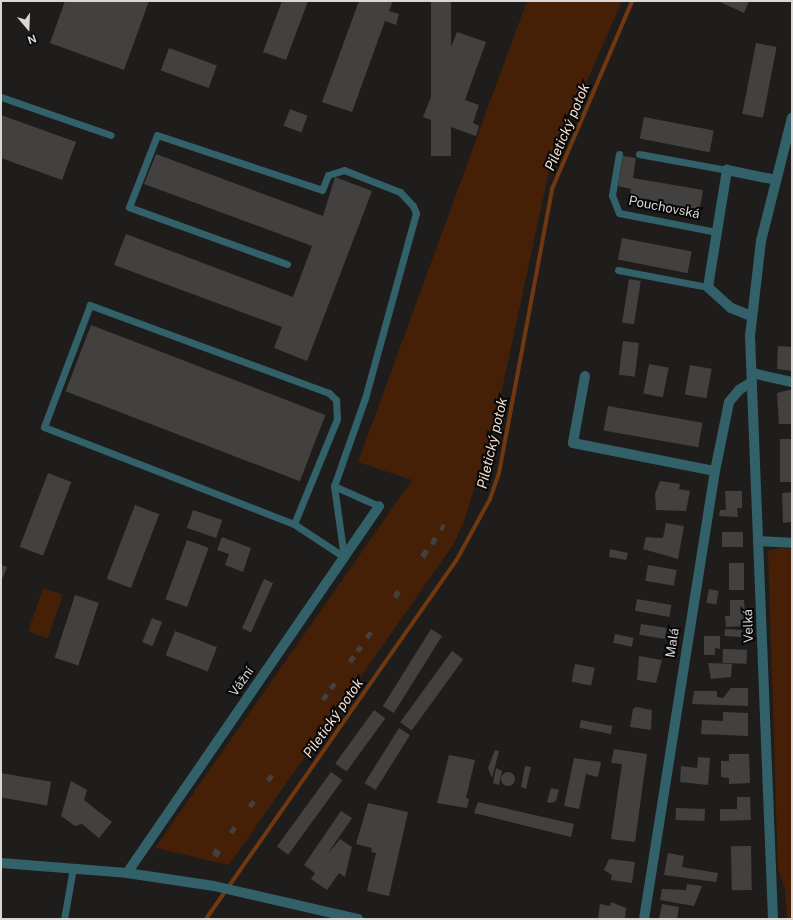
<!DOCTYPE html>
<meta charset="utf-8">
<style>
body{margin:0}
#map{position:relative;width:793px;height:920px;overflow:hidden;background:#1f1d1b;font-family:"Public Sans",sans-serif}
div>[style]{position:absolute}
.green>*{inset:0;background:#452007;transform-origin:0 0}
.stream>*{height:4px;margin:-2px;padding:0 2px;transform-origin:2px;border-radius:2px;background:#713810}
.building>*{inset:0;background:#43413f;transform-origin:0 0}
.round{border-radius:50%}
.service>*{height:7px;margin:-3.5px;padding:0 3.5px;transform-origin:3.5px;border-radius:3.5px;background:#32616a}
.minor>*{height:10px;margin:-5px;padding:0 5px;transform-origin:5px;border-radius:5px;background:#32616a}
.tertiary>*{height:10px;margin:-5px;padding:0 5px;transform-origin:5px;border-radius:5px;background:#32616a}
span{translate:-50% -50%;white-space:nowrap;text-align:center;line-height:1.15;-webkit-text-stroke:4px #080707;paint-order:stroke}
.street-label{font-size:13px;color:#dad8d7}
.water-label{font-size:14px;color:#f5dfd3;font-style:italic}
.frame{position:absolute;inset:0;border:2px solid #dad8d7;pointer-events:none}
.north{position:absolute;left:8px;top:8px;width:40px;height:40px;-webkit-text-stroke:3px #080707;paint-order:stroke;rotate:161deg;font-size:11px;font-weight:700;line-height:16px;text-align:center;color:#dad8d7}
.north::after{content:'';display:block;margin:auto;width:14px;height:18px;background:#dad8d7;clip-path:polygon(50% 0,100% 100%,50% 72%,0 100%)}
</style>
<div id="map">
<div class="green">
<i style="clip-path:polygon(527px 1px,622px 1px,550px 166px,495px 422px,464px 521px,453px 545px,229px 865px,155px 848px,412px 480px,358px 462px)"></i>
<i style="clip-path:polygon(778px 548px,792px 549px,792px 919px,787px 919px,785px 889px,778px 869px,768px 551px)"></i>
<i style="left:43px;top:588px;width:21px;height:46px;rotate:19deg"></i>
</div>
<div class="stream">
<i style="left:206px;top:919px;width:437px;rotate:-55.1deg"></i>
<i style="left:456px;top:561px;width:71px;rotate:-61.3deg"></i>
<i style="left:490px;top:499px;width:28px;rotate:-71deg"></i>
<i style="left:499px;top:473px;width:289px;rotate:-79.4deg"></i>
<i style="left:552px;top:189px;width:204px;rotate:-66.9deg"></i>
</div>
<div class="building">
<i style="clip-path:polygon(65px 1px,149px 1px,124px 70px,50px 43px)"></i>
<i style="clip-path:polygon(282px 1px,308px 1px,286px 60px,263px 52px)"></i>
<i style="clip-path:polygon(359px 1px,393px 1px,389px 11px,399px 14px,396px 25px,385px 21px,352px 112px,322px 102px)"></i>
<i style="left:431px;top:1px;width:20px;height:155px"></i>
<i style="clip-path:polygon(718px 1px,749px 1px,744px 13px)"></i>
<i style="clip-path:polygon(457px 32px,486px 42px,465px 100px,479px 105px,473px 123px,479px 126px,476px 136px,423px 117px)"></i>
<i style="left:756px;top:43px;width:21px;height:72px;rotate:11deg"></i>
<i style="left:169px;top:48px;width:51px;height:24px;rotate:20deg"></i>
<i style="left:290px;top:109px;width:19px;height:18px;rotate:21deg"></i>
<i style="clip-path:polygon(1px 115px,76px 142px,62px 180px,1px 158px)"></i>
<i style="left:644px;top:117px;width:71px;height:22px;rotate:11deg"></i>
<i style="clip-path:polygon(156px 154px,323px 216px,335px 177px,372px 191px,307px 361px,274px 348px,282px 327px,114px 265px,126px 234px,293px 297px,312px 246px,144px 184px)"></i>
<i style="clip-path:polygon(623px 156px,636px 158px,633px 178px,703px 190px,699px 213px,629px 200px,631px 189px,618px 186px)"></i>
<i style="left:622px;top:238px;width:71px;height:22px;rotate:11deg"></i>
<i style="left:629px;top:279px;width:12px;height:44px;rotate:9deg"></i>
<i style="left:91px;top:325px;width:251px;height:71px;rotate:21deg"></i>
<i style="left:623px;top:341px;width:16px;height:34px;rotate:7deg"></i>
<i style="clip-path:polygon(778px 346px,792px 347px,792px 371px,777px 369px)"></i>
<i style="left:649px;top:364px;width:20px;height:30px;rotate:11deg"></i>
<i style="left:690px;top:365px;width:22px;height:30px;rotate:10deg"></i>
<i style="clip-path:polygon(788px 390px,792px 390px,792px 424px,779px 424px,777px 393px)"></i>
<i style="left:608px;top:406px;width:96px;height:25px;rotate:10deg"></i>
<i style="left:792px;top:439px;width:43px;height:12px;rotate:90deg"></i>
<i style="left:48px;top:473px;width:25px;height:79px;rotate:21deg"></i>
<i style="clip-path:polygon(660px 481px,680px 484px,679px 489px,690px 491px,686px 511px,656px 510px,655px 494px)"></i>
<i style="clip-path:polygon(725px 491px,742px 491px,742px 508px,737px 508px,738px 517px,719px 516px,720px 510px,726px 510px)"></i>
<i style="clip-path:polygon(792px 492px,792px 522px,783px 523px,782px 493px)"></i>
<i style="left:135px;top:505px;width:26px;height:79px;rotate:21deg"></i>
<i style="left:193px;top:510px;width:31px;height:19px;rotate:19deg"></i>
<i style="clip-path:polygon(666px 523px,684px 526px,678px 559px,643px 549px,646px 537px,663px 538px)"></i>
<i style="left:442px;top:524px;width:4px;height:6px;rotate:27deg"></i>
<i style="left:722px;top:532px;width:21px;height:15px"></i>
<i style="clip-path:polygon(222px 537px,251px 548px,243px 572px,225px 565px,229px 554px,217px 550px)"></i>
<i style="clip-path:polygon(433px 537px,438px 539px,434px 546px,430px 543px)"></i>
<i style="left:187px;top:540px;width:23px;height:63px;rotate:20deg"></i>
<i style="clip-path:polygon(425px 549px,429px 552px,425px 559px,420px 555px)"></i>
<i style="clip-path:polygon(610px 549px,628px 553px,626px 560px,609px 557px)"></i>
<i style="left:729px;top:563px;width:15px;height:27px"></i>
<i style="clip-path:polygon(1px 565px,7px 567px,1px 582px)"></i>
<i style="left:648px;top:565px;width:29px;height:16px;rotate:10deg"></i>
<i style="left:264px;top:579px;width:10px;height:54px;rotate:24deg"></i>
<i style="left:709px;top:589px;width:10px;height:14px;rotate:11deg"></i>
<i style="clip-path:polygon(396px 590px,401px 593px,397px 599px,393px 596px)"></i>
<i style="left:75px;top:595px;width:25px;height:66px;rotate:18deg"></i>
<i style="left:637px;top:599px;width:35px;height:12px;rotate:10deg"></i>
<i style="clip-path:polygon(730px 600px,744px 600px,746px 626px,726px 627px,725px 616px,730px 616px)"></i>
<i style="left:152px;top:618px;width:11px;height:26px;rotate:22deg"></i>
<i style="left:641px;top:624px;width:26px;height:11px;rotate:9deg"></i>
<i style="left:431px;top:629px;width:13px;height:91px;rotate:32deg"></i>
<i style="left:725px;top:629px;width:17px;height:7px;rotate:3deg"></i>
<i style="left:175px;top:631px;width:45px;height:26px;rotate:21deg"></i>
<i style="left:369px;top:631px;width:5px;height:7px;rotate:37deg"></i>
<i style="left:615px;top:634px;width:19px;height:9px;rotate:12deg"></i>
<i style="clip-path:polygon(704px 636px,720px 636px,720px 649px,715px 648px,715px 655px,704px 655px)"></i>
<i style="clip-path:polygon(359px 645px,363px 648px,360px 653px,355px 650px)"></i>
<i style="left:723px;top:649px;width:24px;height:14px;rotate:2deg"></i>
<i style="left:452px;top:651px;width:14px;height:88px;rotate:36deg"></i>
<i style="left:352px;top:655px;width:5px;height:7px;rotate:37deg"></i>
<i style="clip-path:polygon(639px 656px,662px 660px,656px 683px,637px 680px)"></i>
<i style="clip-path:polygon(708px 663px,732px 664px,731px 677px,711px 679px)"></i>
<i style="left:575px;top:664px;width:20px;height:18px;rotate:11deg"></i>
<i style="left:333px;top:682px;width:5px;height:7px;rotate:37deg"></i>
<i style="clip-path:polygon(731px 688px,748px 688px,748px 706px,692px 704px,694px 691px,717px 691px,717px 697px,723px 698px)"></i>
<i style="left:325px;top:693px;width:5px;height:7px;rotate:37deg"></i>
<i style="clip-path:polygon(636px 707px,652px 710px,651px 730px,630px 727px,633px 709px)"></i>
<i style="left:374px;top:710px;width:14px;height:66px;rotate:36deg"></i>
<i style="clip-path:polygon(723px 712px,748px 713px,748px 736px,701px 734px,702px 720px,723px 721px)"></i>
<i style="left:581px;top:720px;width:32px;height:8px;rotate:11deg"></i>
<i style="left:399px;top:728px;width:13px;height:65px;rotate:32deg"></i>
<i style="clip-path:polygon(614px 749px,647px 754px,635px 842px,611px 839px,622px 764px,611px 763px)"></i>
<i style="clip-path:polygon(495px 750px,499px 751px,492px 778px,488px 768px)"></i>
<i style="clip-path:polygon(729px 754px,749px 754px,750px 783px,729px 784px,729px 778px,721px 777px,721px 761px,729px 761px)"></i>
<i style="clip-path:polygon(449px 755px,475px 760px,466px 798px,469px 799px,467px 808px,437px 803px)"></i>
<i style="clip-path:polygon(698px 757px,710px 758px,708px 785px,680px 782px,681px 766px,697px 768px)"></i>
<i style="clip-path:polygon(574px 758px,601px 762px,598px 777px,586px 774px,579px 809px,564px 806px)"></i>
<i style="clip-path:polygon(525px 766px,531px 767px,526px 789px,521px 787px)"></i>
<i style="clip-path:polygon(496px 768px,502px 771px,499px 785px,493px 783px)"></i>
<i style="left:331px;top:772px;width:14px;height:92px;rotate:36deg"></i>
<i class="round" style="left:501px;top:772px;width:14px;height:14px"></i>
<i style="left:1px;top:773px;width:51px;height:24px;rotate:10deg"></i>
<i style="left:270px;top:774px;width:5px;height:7px;rotate:37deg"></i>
<i style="clip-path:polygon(71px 781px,87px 790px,84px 800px,112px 822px,99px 838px,82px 824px,75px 826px,61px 816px)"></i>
<i style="clip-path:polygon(551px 788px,559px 790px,556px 801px,551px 803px,547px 802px)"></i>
<i style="clip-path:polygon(737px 797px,750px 797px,751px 820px,720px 821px,720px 809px,737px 809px)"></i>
<i style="left:252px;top:800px;width:5px;height:7px;rotate:37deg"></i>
<i style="clip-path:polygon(478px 802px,574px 824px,571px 837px,474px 813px)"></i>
<i style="clip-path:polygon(368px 803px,408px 812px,389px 896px,367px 891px,376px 853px,371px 852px,372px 848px,356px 844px)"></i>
<i style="left:676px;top:808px;width:29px;height:12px;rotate:2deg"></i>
<i style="clip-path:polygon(341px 811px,352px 818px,326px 856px,340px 839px,352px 847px,345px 877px,339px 873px,327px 890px,311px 879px,315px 873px,304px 865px)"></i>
<i style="left:233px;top:826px;width:5px;height:7px;rotate:37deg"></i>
<i style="left:751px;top:846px;width:44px;height:20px;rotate:89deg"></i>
<i style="clip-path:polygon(215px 848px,221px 852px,217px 858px,212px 854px)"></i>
<i style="clip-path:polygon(668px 853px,684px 856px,682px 867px,718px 873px,716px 882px,664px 875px)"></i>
<i style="clip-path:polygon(609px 859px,635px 862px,632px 883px,611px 880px,612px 875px,604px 870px)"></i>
<i style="clip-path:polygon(687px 884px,702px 886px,694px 906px,660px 900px,662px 889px,686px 890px)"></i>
<i style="clip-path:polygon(611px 902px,626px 908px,625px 919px,598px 918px,600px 904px,610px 906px)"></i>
<i style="clip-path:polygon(662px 904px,679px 907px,677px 919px,659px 919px)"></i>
</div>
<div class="service">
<i style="left:1px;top:97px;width:116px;rotate:19.1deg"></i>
<i style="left:619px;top:154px;width:42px;rotate:99.7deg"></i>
<i style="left:612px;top:195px;width:19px;rotate:69deg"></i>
<i style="left:619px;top:213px;width:100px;rotate:11deg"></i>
<i style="left:639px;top:154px;width:89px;rotate:10.3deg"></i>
<i style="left:287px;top:264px;width:168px;rotate:-160.2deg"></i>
<i style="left:129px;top:207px;width:77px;rotate:-68.7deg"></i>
<i style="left:157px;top:135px;width:174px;rotate:18.4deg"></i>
<i style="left:322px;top:190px;width:16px;rotate:-68deg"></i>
<i style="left:328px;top:175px;width:17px;rotate:-17deg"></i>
<i style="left:344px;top:170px;width:60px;rotate:21.4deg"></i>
<i style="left:400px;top:192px;width:19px;rotate:47deg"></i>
<i style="left:413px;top:206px;width:8px;rotate:67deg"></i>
<i style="left:416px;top:213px;width:192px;rotate:105.4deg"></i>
<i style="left:365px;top:398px;width:93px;rotate:109.4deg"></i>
<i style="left:334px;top:486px;width:49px;rotate:24deg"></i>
<i style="left:618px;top:270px;width:92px;rotate:10.7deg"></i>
<i style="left:334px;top:486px;width:72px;rotate:82deg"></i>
<i style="left:294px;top:524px;width:113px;rotate:-67.7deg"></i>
<i style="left:337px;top:419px;width:19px;rotate:-93deg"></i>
<i style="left:336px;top:400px;width:10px;rotate:-135deg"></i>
<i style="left:329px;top:393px;width:255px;rotate:-159.8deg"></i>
<i style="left:90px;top:305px;width:130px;rotate:110.7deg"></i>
<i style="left:44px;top:427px;width:268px;rotate:21.2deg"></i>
<i style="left:294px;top:524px;width:60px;rotate:33.4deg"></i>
<i style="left:64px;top:919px;width:52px;rotate:-80deg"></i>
</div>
<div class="minor">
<i style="left:751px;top:316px;width:22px;rotate:-158deg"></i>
<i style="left:731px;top:308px;width:31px;rotate:-138deg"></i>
<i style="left:708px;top:287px;width:119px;rotate:-80.8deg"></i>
<i style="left:727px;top:170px;width:50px;rotate:11.5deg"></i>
<i style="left:752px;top:373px;width:41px;rotate:12.7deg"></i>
<i style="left:585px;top:376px;width:68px;rotate:100.2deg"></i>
<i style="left:573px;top:443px;width:145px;rotate:11.2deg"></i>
<i style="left:758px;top:541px;width:34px;rotate:3deg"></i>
<i style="left:1px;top:863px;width:126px;rotate:4.5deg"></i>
<i style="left:127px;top:873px;width:88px;rotate:8.5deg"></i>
<i style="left:214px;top:886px;width:148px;rotate:12.9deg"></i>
<i style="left:127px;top:873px;width:445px;rotate:-55.5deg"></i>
<i style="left:644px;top:919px;width:454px;rotate:-81deg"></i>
<i style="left:715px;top:471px;width:70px;rotate:-78.5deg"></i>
<i style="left:729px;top:402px;width:16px;rotate:-50deg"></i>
<i style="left:739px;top:390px;width:15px;rotate:-32deg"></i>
</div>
<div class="tertiary">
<i style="left:773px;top:919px;width:583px;rotate:-92.26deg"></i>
<i style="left:750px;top:336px;width:96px;rotate:-83.4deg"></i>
<i style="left:761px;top:241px;width:127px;rotate:-75.9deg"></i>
</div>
<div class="street-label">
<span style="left:664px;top:208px;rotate:11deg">Pouchovská</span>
<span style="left:749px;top:626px;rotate:-92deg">Velká</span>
<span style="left:673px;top:643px;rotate:-81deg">Malá</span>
<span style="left:242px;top:682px;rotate:-55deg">Vážní</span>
</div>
<div class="water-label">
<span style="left:567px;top:127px;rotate:-67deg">Piletický potok</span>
<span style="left:492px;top:443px;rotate:-77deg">Piletický potok</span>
<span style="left:333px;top:718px;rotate:-55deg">Piletický potok</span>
</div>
<div class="frame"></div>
<div class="north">N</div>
</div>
